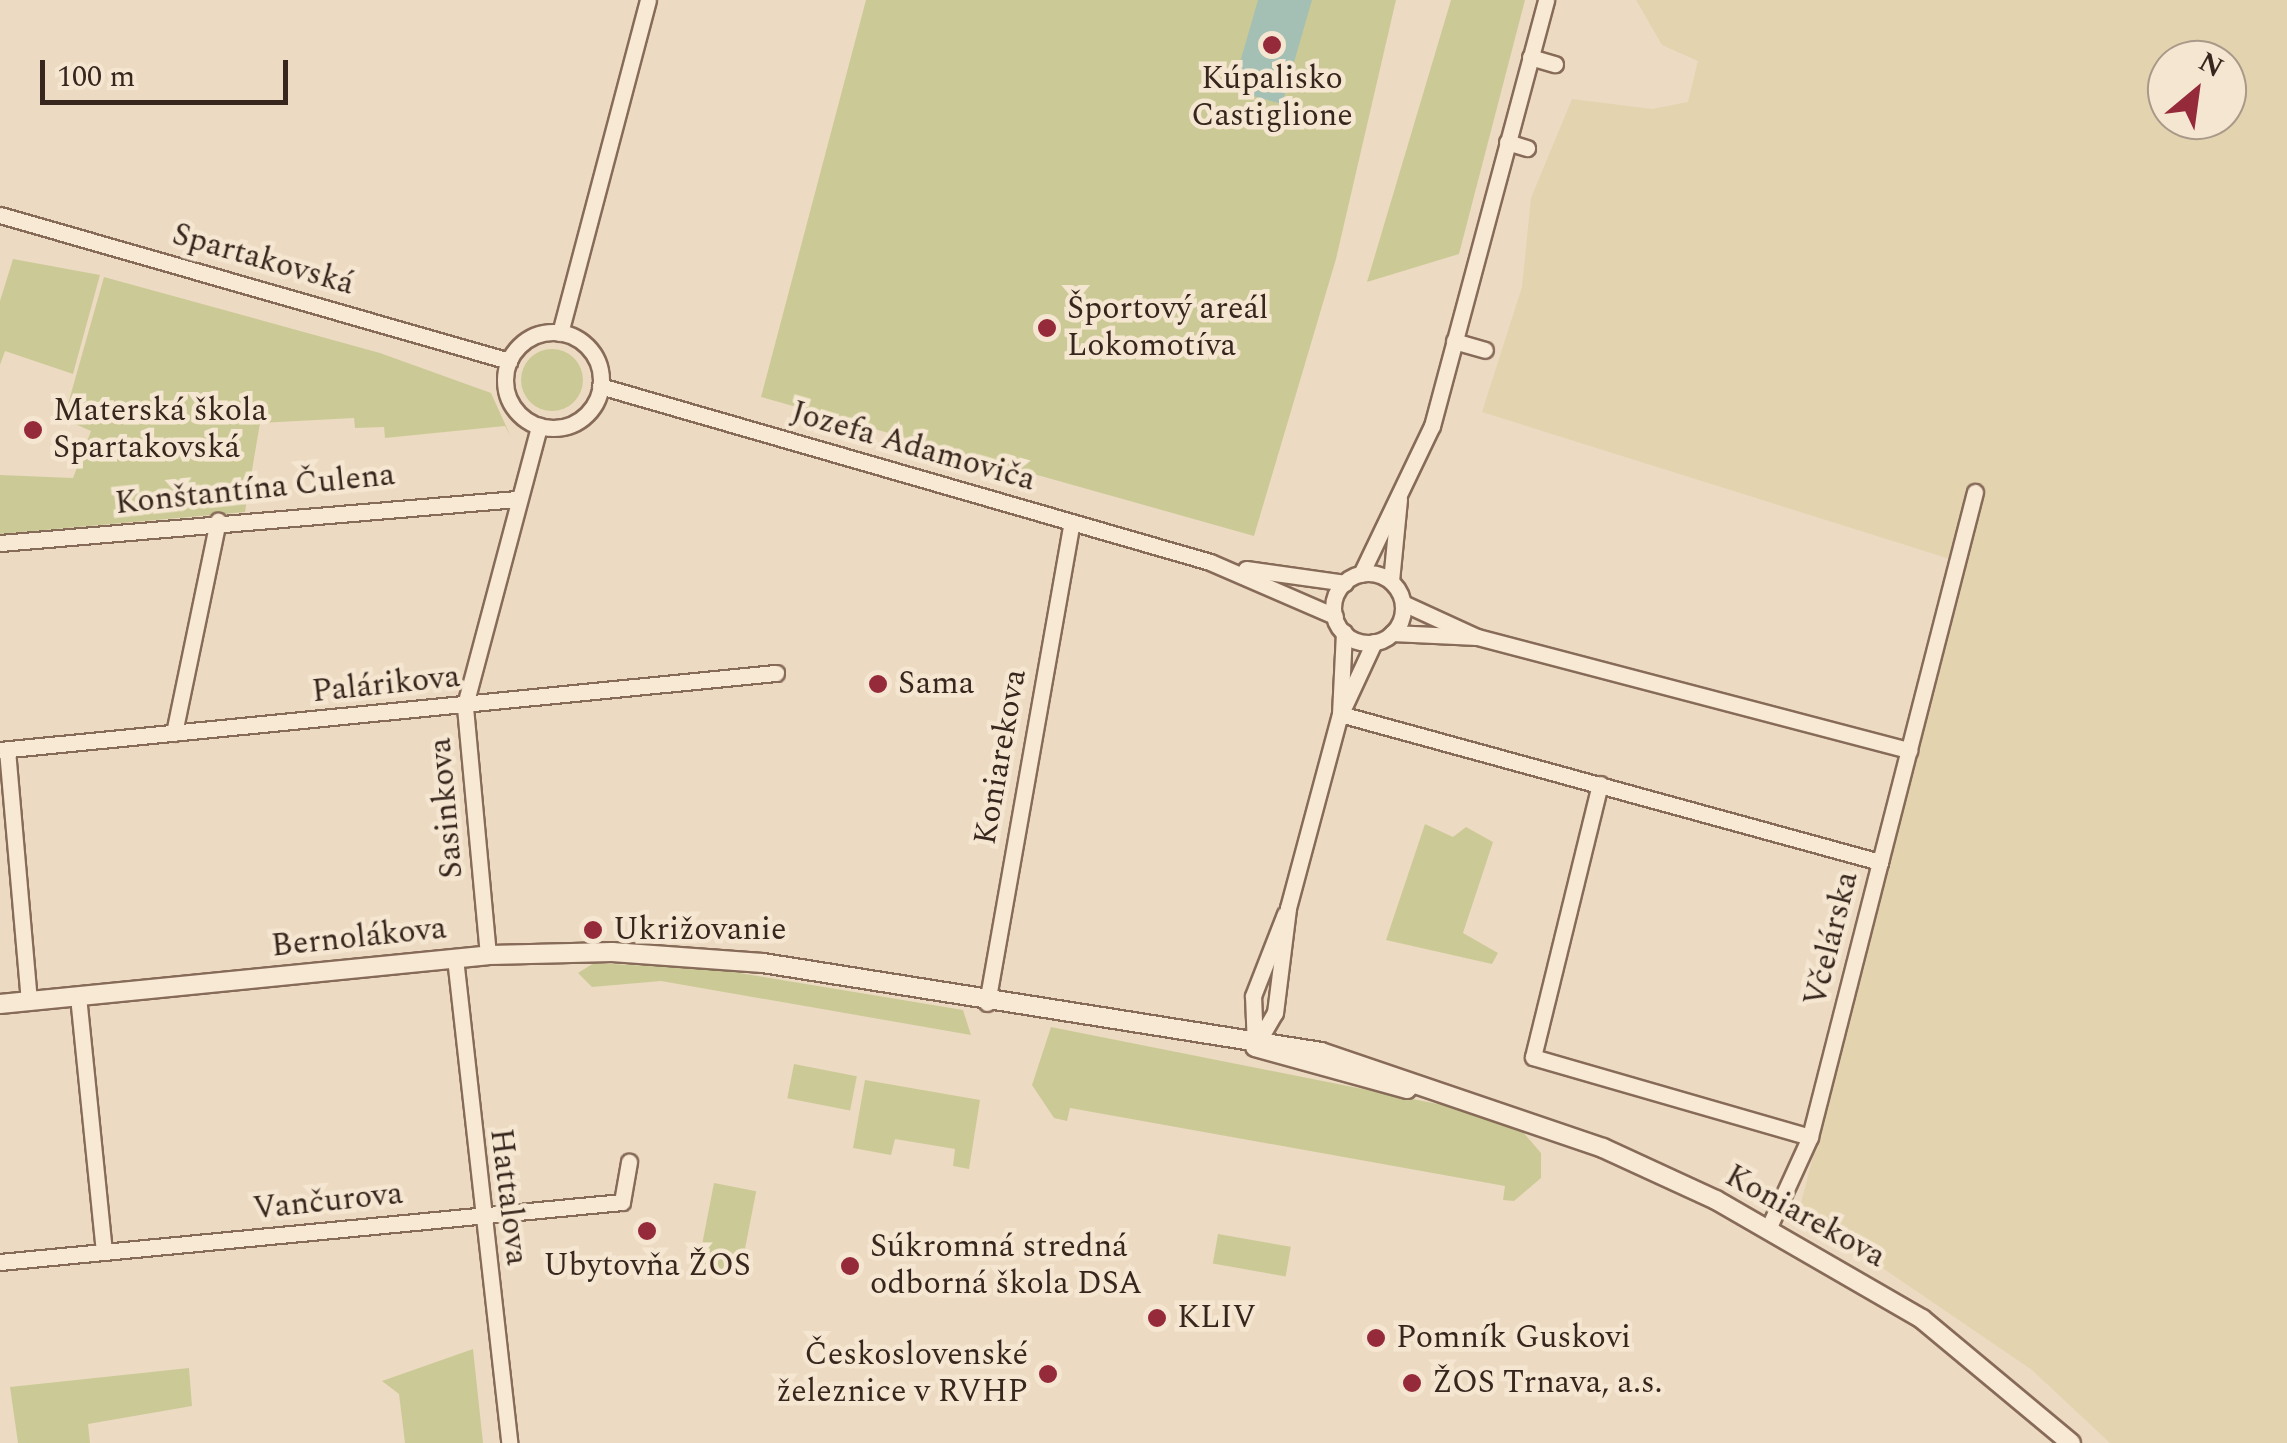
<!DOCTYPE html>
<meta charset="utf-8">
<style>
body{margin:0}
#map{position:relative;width:2287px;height:1443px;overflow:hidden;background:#eddac2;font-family:Spectral,serif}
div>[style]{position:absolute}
.farmland>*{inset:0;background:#e3d3af}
.green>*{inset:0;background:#cbca96;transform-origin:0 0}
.round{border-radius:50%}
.water>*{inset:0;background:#a4c0b4}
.roads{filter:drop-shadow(2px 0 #876b59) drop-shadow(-2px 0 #876b59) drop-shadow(0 2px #876b59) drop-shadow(0 -2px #876b59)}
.minor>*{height:15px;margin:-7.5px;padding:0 7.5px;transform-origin:7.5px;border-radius:7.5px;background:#f8e9d5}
.minor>.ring{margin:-7.5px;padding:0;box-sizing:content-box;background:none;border:15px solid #f8e9d5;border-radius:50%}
.tertiary>*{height:18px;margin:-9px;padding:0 9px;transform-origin:9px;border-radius:9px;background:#f8e9d5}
.dots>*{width:28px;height:28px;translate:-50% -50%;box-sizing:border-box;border:5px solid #f5e6d1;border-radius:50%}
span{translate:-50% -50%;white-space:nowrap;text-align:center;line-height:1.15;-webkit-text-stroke:9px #f5e6d1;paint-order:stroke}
.poi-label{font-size:32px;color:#37261d}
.left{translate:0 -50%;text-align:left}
.right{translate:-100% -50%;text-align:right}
.street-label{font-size:32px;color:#37261d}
.north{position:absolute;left:2147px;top:40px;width:100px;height:100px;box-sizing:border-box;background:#f5e6d1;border:2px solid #a99989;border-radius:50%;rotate:29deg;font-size:28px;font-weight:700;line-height:40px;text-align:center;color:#37261d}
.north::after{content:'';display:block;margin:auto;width:35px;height:45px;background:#952a3a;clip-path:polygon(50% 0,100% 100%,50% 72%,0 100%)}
.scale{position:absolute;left:40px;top:60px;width:248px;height:45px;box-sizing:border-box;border:5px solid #37261d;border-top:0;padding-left:12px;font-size:30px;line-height:35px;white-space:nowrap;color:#37261d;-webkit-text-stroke:8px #f5e6d1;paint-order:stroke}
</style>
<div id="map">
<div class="farmland">
<i style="clip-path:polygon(evenodd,1636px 0,2287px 0,2287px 1443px,2110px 1443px,2032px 1370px,1799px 1211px,1966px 564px,1482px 412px,1522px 287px,1531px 198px,1572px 99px,1652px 109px,1688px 102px,1698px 61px,1662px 45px,1636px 0,2167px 60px,2227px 60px,2227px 120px,2167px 120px,2167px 60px)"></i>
</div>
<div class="green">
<i style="clip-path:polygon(866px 0,1396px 0,1336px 259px,1254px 536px,761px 397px)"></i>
<i style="clip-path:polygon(1451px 0,1525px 0,1459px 254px,1367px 282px)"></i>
<i style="clip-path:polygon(13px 259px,100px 275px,73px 374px,5px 351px,0 365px,0 301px)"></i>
<i style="clip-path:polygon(104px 277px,380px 353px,491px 393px,511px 437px,505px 426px,385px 438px,384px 427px,355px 428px,354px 418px,260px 423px,245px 512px,0 534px,0 475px,73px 478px,91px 431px,66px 420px,68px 404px)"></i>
<i class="round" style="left:521px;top:349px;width:62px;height:62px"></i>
<i style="clip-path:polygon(1425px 824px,1453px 837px,1466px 827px,1493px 842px,1463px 933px,1498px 953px,1492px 964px,1386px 940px)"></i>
<i style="clip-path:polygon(594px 963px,721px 970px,963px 1010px,971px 1035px,661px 981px,592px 987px,578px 973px)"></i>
<i style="clip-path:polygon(1051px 1027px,1453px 1107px,1523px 1132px,1541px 1153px,1541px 1178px,1514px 1201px,1503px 1200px,1505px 1186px,1070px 1108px,1067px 1121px,1054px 1118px,1032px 1085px)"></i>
<i style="left:794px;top:1064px;width:64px;height:35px;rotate:11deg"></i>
<i style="clip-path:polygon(865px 1080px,980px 1100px,969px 1169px,953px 1166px,955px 1149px,895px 1139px,891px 1155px,853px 1148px)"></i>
<i style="left:714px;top:1183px;width:43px;height:88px;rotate:11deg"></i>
<i style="left:1218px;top:1234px;width:74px;height:30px;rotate:10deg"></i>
<i style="clip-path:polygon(473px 1349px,483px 1443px,405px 1443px,399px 1394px,382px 1381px)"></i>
<i style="clip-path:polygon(189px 1368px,192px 1406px,88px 1424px,90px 1443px,18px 1443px,10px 1387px)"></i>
</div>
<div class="water">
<i style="clip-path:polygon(1258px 0,1312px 0,1282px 104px,1232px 90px)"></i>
</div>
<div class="roads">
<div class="minor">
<i style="left:1530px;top:57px;width:26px;rotate:16deg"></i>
<i style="left:1507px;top:142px;width:21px;rotate:17deg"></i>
<i style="left:0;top:215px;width:530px;rotate:16deg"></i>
<i class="ring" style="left:505px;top:332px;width:81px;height:81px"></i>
<i style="left:560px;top:333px;width:344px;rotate:-75.2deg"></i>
<i style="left:1454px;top:341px;width:32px;rotate:16deg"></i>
<i style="left:600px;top:386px;width:635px;rotate:16.09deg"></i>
<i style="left:1210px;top:562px;width:136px;rotate:23.4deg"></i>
<i style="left:0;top:543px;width:518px;rotate:-4.87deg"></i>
<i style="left:1246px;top:569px;width:100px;rotate:8deg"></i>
<i class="ring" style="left:1333px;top:573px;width:55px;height:55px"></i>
<i style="left:1361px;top:574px;width:164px;rotate:-64.4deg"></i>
<i style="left:1432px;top:426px;width:441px;rotate:-75deg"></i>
<i style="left:1391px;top:581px;width:82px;rotate:-84.4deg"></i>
<i style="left:1403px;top:603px;width:81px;rotate:24.7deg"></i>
<i style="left:1477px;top:637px;width:447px;rotate:14.7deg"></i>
<i style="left:1392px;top:633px;width:85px;rotate:2.7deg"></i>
<i style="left:1342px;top:711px;width:76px;rotate:-65.1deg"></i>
<i style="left:1340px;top:714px;width:560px;rotate:15.33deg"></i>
<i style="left:1880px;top:862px;width:284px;rotate:104.3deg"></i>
<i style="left:1810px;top:1137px;width:99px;rotate:114.5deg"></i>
<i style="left:174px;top:733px;width:217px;rotate:-78.3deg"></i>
<i style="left:0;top:750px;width:780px;rotate:-5.67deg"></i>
<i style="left:7px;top:750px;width:252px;rotate:85deg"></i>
<i style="left:1600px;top:784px;width:281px;rotate:103.8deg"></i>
<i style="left:1533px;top:1057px;width:288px;rotate:16.1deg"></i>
<i style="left:1880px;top:862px;width:382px;rotate:-75.6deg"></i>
<i style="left:488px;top:955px;width:251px;rotate:-95.3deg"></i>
<i style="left:465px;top:705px;width:289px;rotate:-75.1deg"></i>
<i style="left:455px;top:958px;width:488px;rotate:83.6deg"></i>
<i style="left:78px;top:996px;width:257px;rotate:84.2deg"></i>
<i style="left:987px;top:1003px;width:488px;rotate:-80deg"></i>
<i style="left:1255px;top:1047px;width:39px;rotate:-60deg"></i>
<i style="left:1275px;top:1013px;width:106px;rotate:-82.9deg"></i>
<i style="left:1288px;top:908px;width:201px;rotate:-75deg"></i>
<i style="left:1340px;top:714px;width:82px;rotate:-87.2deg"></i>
<i style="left:1255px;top:1047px;width:51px;rotate:-92.2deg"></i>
<i style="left:1253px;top:996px;width:88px;rotate:-68.7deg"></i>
<i style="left:0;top:1262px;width:625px;rotate:-5.51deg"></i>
<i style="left:622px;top:1202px;width:41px;rotate:-80.1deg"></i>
</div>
<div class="tertiary">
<i style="left:0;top:1004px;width:490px;rotate:-5.7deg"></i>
<i style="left:488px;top:955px;width:124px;rotate:-1.4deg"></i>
<i style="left:612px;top:952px;width:151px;rotate:4.2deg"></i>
<i style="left:763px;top:963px;width:565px;rotate:9.06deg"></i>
<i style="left:1321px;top:1052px;width:298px;rotate:18.8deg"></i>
<i style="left:1603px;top:1148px;width:124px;rotate:24.7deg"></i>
<i style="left:1716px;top:1200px;width:238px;rotate:30deg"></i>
<i style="left:1922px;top:1319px;width:194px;rotate:39.8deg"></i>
<i style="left:1255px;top:1047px;width:158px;rotate:15.4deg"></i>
</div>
</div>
<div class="dots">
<i style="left:1272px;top:45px;background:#952a3a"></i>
<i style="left:1047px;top:328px;background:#952a3a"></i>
<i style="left:33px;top:430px;background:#952a3a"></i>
<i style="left:878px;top:684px;background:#952a3a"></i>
<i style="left:593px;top:930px;background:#952a3a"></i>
<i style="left:647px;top:1231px;background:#952a3a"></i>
<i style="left:850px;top:1266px;background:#952a3a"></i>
<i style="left:1157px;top:1318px;background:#952a3a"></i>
<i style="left:1376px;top:1338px;background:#952a3a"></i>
<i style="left:1048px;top:1374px;background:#952a3a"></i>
<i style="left:1412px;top:1383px;background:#952a3a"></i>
</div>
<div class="poi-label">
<span style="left:1272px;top:98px">Kúpalisko<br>Castiglione</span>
<span class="left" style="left:1067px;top:328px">Športový areál<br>Lokomotíva</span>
<span class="left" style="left:53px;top:430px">Materská škola<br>Spartakovská</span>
<span class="left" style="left:898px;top:684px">Sama</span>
<span class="left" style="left:613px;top:930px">Ukrižovanie</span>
<span class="left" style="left:870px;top:1266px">Súkromná stredná<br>odborná škola DSA</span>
<span style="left:647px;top:1266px">Ubytovňa ŽOS</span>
<span class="left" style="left:1177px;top:1318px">KLIV</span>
<span class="left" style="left:1396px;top:1338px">Pomník Guskovi</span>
<span class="right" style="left:1028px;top:1374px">Československé<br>železnice v RVHP</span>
<span class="left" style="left:1432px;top:1383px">ŽOS Trnava, a.s.</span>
</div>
<div class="street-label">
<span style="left:263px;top:260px;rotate:16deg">Spartakovská</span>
<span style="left:913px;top:447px;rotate:16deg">Jozefa Adamoviča</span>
<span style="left:255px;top:490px;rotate:-6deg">Konštantína Čulena</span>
<span style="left:386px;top:685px;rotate:-6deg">Palárikova</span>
<span style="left:1001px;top:757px;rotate:-80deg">Koniarekova</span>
<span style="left:447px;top:808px;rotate:-95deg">Sasinkova</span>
<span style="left:359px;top:938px;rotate:-6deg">Bernolákova</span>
<span style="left:1832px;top:939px;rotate:-76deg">Včelárska</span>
<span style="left:508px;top:1197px;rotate:83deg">Hattalova</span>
<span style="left:328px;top:1202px;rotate:-6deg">Vančurova</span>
<span style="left:1805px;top:1217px;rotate:29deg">Koniarekova</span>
</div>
<div class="north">N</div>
<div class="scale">100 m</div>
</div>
